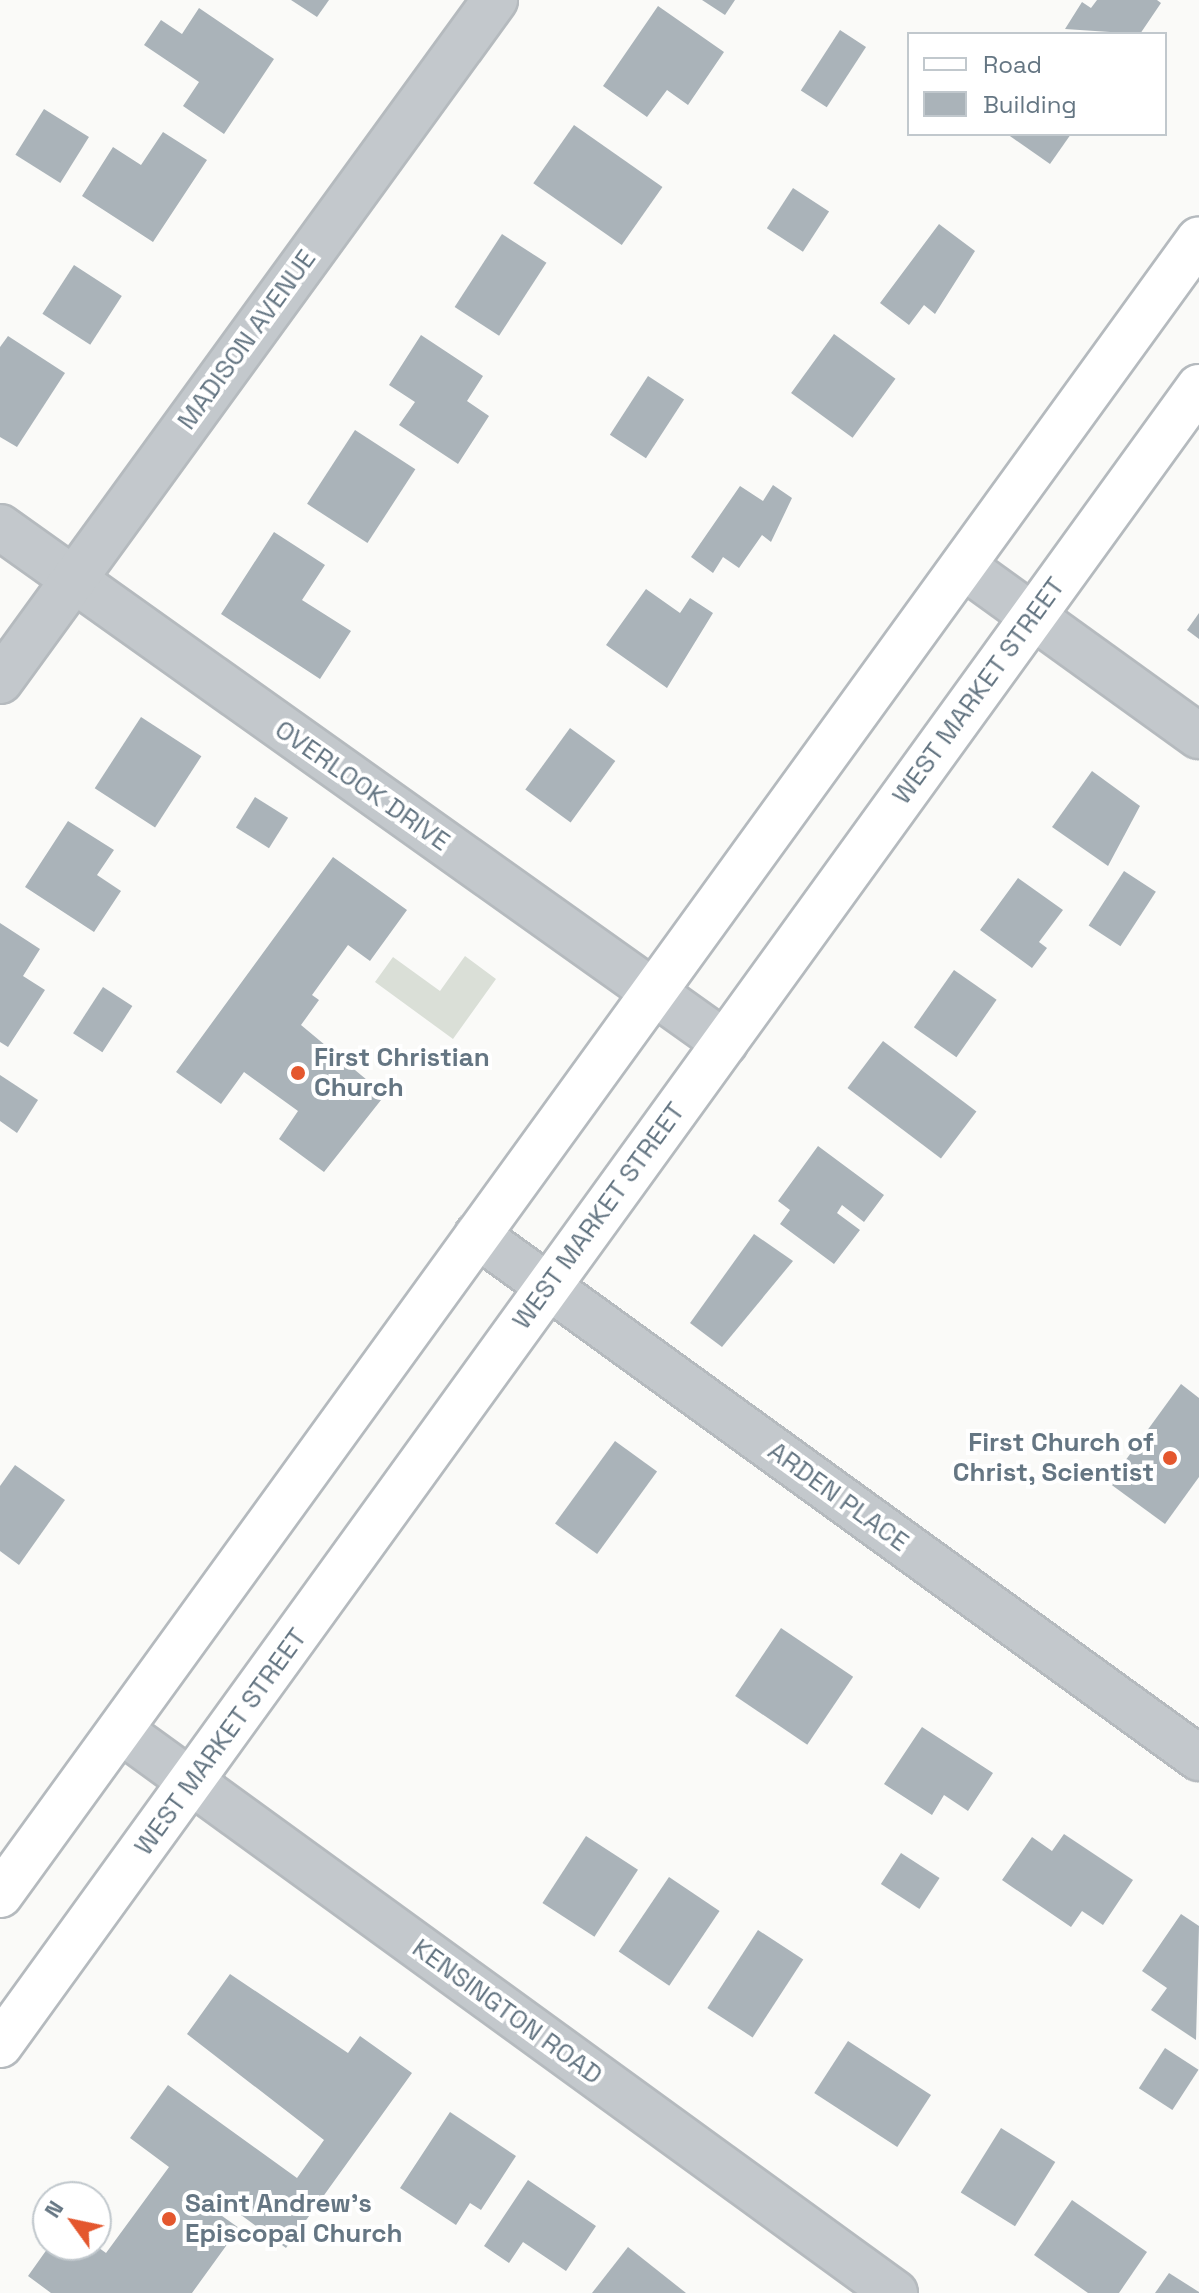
<!DOCTYPE html>
<style>
body{margin:0}
#map{position:relative;width:1199px;height:2293px;overflow:hidden;background:#fafaf8;font-family:"Space Grotesk",sans-serif}
div>[style]{position:absolute}
.green>*{inset:0;background:#dadfd7}
.building>*{inset:0;background:#aab3b9;transform-origin:0 0}
.roads{filter:drop-shadow(2px 0 #b5babe) drop-shadow(-2px 0 #b5babe) drop-shadow(0 2px #b5babe) drop-shadow(0 -2px #b5babe)}
.minor>*{height:44px;margin:-22px;padding:0 22px;transform-origin:22px;border-radius:22px;background:#c3c8cc}
.major>*{height:44px;margin:-22px;padding:0 22px;transform-origin:22px;border-radius:22px;background:#fff}
.dots>*{width:22px;height:22px;translate:-50% -50%;box-sizing:border-box;border:4px solid #fff;border-radius:50%}
span{translate:-50% -50%;white-space:nowrap;text-align:center;line-height:1.15;-webkit-text-stroke:8px #fff;paint-order:stroke}
.street-label{font-size:26px;color:#657683}
.poi-label{font-size:26px;color:#657683;font-weight:700}
.left{translate:0 -50%;text-align:left}
.right{translate:-100% -50%;text-align:right}
.legend{position:absolute;left:907px;top:32px;width:260px;height:104px;box-sizing:border-box;background:#fff;border:2px solid #c1c8cd;margin:0;padding:10px 14px;list-style:none;font-size:24px;color:#657683}
.legend li{display:flex;align-items:center;gap:16px;height:40px}
.legend b{width:40px;border:2px solid #c1c8cd}
.north{position:absolute;left:32px;top:2181px;width:80px;height:80px;box-sizing:border-box;background:#fff;border:2px solid #c1c8cd;border-radius:50%;rotate:303deg;font-size:22px;font-weight:700;line-height:32px;text-align:center;color:#657683}
.north::after{content:'';display:block;margin:auto;width:28px;height:36px;background:#e4572e;clip-path:polygon(50% 0,100% 100%,50% 72%,0 100%)}
</style>
<div id="map">
<div class="green">
<i style="clip-path:polygon(465px 956px,496px 979px,453px 1039px,375px 982px,393px 957px,440px 991px)"></i>
</div>
<div class="building">
<i style="clip-path:polygon(291px 0,329px 0,317px 17px)"></i>
<i style="clip-path:polygon(702px 0,735px 0,725px 15px)"></i>
<i style="clip-path:polygon(1097px 0,1157px 0,1161px 3px,1140px 34px,1065px 29px,1082px 2px,1091px 8px)"></i>
<i style="clip-path:polygon(658px 6px,724px 52px,688px 105px,667px 90px,647px 117px,603px 86px)"></i>
<i style="clip-path:polygon(199px 8px,274px 59px,224px 134px,183px 106px,199px 82px,144px 45px,161px 20px,182px 34px)"></i>
<i style="left:840px;top:30px;width:31px;height:72px;rotate:33deg"></i>
<i style="left:44px;top:109px;width:53px;height:54px;rotate:32deg"></i>
<i style="left:574px;top:125px;width:108px;height:71px;rotate:35deg"></i>
<i style="clip-path:polygon(163px 132px,207px 160px,153px 242px,82px 196px,113px 147px,141px 165px)"></i>
<i style="clip-path:polygon(1007px 134px,1071px 134px,1050px 164px)"></i>
<i style="left:793px;top:188px;width:43px;height:48px;rotate:33deg"></i>
<i style="clip-path:polygon(939px 224px,975px 251px,935px 314px,924px 305px,909px 325px,880px 303px)"></i>
<i style="left:502px;top:234px;width:53px;height:87px;rotate:33deg"></i>
<i style="left:74px;top:265px;width:57px;height:58px;rotate:33deg"></i>
<i style="left:834px;top:334px;width:76px;height:73px;rotate:36deg"></i>
<i style="clip-path:polygon(421px 335px,483px 376px,467px 401px,489px 416px,458px 464px,399px 425px,415px 402px,389px 385px)"></i>
<i style="clip-path:polygon(8px 336px,65px 373px,17px 447px,0 437px,0 347px)"></i>
<i style="left:648px;top:376px;width:43px;height:70px;rotate:33deg"></i>
<i style="left:355px;top:430px;width:72px;height:88px;rotate:33deg"></i>
<i style="clip-path:polygon(773px 485px,792px 498px,771px 542px,762px 535px,739px 568px,723px 557px,713px 573px,691px 557px,740px 486px,763px 501px)"></i>
<i style="clip-path:polygon(274px 532px,325px 565px,302px 600px,351px 631px,320px 679px,221px 614px)"></i>
<i style="clip-path:polygon(646px 589px,680px 613px,690px 598px,713px 613px,667px 688px,606px 645px)"></i>
<i style="clip-path:polygon(1199px 613px,1199px 639px,1187px 630px)"></i>
<i style="left:141px;top:717px;width:72px;height:85px;rotate:33deg"></i>
<i style="left:570px;top:728px;width:56px;height:76px;rotate:36deg"></i>
<i style="clip-path:polygon(1092px 771px,1140px 806px,1108px 866px,1052px 827px)"></i>
<i style="left:255px;top:797px;width:39px;height:36px;rotate:32deg"></i>
<i style="clip-path:polygon(68px 821px,114px 850px,97px 875px,121px 891px,94px 932px,25px 887px)"></i>
<i style="clip-path:polygon(333px 857px,407px 910px,370px 961px,348px 945px,312px 995px,319px 1000px,301px 1025px,385px 1095px,324px 1172px,279px 1139px,298px 1111px,244px 1072px,221px 1104px,176px 1072px)"></i>
<i style="left:1124px;top:871px;width:38px;height:65px;rotate:33deg"></i>
<i style="clip-path:polygon(1018px 878px,1063px 910px,1039px 942px,1047px 948px,1032px 968px,980px 930px)"></i>
<i style="clip-path:polygon(0 923px,40px 949px,23px 976px,45px 990px,8px 1047px,0 1042px)"></i>
<i style="left:954px;top:970px;width:52px;height:70px;rotate:35deg"></i>
<i style="left:103px;top:987px;width:35px;height:55px;rotate:33deg"></i>
<i style="left:883px;top:1041px;width:117px;height:59px;rotate:37deg"></i>
<i style="clip-path:polygon(0 1075px,38px 1100px,17px 1133px,0 1121px)"></i>
<i style="clip-path:polygon(818px 1146px,884px 1195px,864px 1222px,842px 1205px,837px 1213px,860px 1230px,834px 1264px,780px 1224px,790px 1210px,778px 1201px)"></i>
<i style="clip-path:polygon(754px 1234px,793px 1261px,722px 1347px,690px 1323px)"></i>
<i style="clip-path:polygon(1181px 1384px,1199px 1398px,1199px 1477px,1165px 1524px,1109px 1483px)"></i>
<i style="left:615px;top:1441px;width:52px;height:102px;rotate:36deg"></i>
<i style="clip-path:polygon(15px 1465px,65px 1500px,19px 1565px,0 1551px,0 1486px)"></i>
<i style="left:781px;top:1628px;width:87px;height:82px;rotate:34deg"></i>
<i style="clip-path:polygon(922px 1727px,993px 1773px,968px 1811px,944px 1795px,932px 1815px,884px 1784px)"></i>
<i style="clip-path:polygon(1064px 1834px,1133px 1880px,1103px 1925px,1082px 1911px,1071px 1927px,1002px 1880px,1032px 1837px,1052px 1851px)"></i>
<i style="left:586px;top:1836px;width:62px;height:80px;rotate:33deg"></i>
<i style="left:901px;top:1853px;width:46px;height:37px;rotate:33deg"></i>
<i style="left:669px;top:1877px;width:61px;height:90px;rotate:34deg"></i>
<i style="clip-path:polygon(1181px 1914px,1199px 1926px,1196px 2040px,1151px 2010px,1167px 1988px,1142px 1971px)"></i>
<i style="left:758px;top:1930px;width:54px;height:93px;rotate:33deg"></i>
<i style="clip-path:polygon(230px 1974px,348px 2053px,360px 2036px,412px 2073px,286px 2248px,222px 2201px,215px 2211px,239px 2228px,192px 2293px,51px 2293px,28px 2276px,50px 2245px,95px 2245px,106px 2253px,169px 2167px,130px 2138px,168px 2085px,297px 2178px,324px 2140px,187px 2034px)"></i>
<i style="left:848px;top:2041px;width:99px;height:62px;rotate:33deg"></i>
<i style="left:1165px;top:2048px;width:40px;height:48px;rotate:33deg"></i>
<i style="clip-path:polygon(450px 2112px,516px 2156px,481px 2210px,470px 2203px,456px 2225px,400px 2188px)"></i>
<i style="left:1001px;top:2128px;width:64px;height:76px;rotate:32deg"></i>
<i style="clip-path:polygon(528px 2180px,596px 2226px,566px 2271px,523px 2242px,509px 2263px,484px 2246px)"></i>
<i style="clip-path:polygon(1072px 2200px,1147px 2252px,1119px 2293px,1088px 2293px,1034px 2255px)"></i>
<i style="clip-path:polygon(628px 2247px,686px 2293px,592px 2293px)"></i>
<i style="clip-path:polygon(1169px 2273px,1199px 2292px,1199px 2293px,1155px 2293px)"></i>
</div>
<div class="roads">
<div class="minor">
<i style="left:0;top:527px;width:890px;rotate:35.44deg"></i>
<i style="left:963px;top:566px;width:291px;rotate:35.8deg"></i>
<i style="left:0;top:681px;width:842px;rotate:-53.99deg"></i>
<i style="left:477px;top:1235px;width:892px;rotate:35.92deg"></i>
<i style="left:120px;top:1730px;width:958px;rotate:36deg"></i>
</div>
<div class="major">
<i style="left:0;top:1895px;width:2044px;rotate:-54.09deg"></i>
<i style="left:0;top:2045px;width:2046px;rotate:-54.13deg"></i>
</div>
</div>
<div class="dots">
<i style="left:298px;top:1073px;background:#e4572e"></i>
<i style="left:1170px;top:1458px;background:#e4572e"></i>
<i style="left:169px;top:2219px;background:#e4572e"></i>
</div>
<div class="street-label">
<span style="left:247px;top:340px;rotate:-54deg">MADISON AVENUE</span>
<span style="left:979px;top:691px;rotate:-54deg">WEST MARKET STREET</span>
<span style="left:362px;top:786px;rotate:35deg">OVERLOOK DRIVE</span>
<span style="left:599px;top:1216px;rotate:-54deg">WEST MARKET STREET</span>
<span style="left:838px;top:1497px;rotate:36deg">ARDEN PLACE</span>
<span style="left:221px;top:1742px;rotate:-54deg">WEST MARKET STREET</span>
<span style="left:507px;top:2012px;rotate:36deg">KENSINGTON ROAD</span>
</div>
<div class="poi-label">
<span class="left" style="left:314px;top:1073px">First Christian<br>Church</span>
<span class="right" style="left:1154px;top:1458px">First Church of<br>Christ, Scientist</span>
<span class="left" style="left:185px;top:2219px">Saint Andrew's<br>Episcopal Church</span>
</div>
<ul class="legend">
<li><b style="height:10px;background:#fff"></b>Road</li>
<li><b style="height:22px;background:#aab3b9"></b>Building</li>
</ul>
<div class="north">N</div>
</div>
